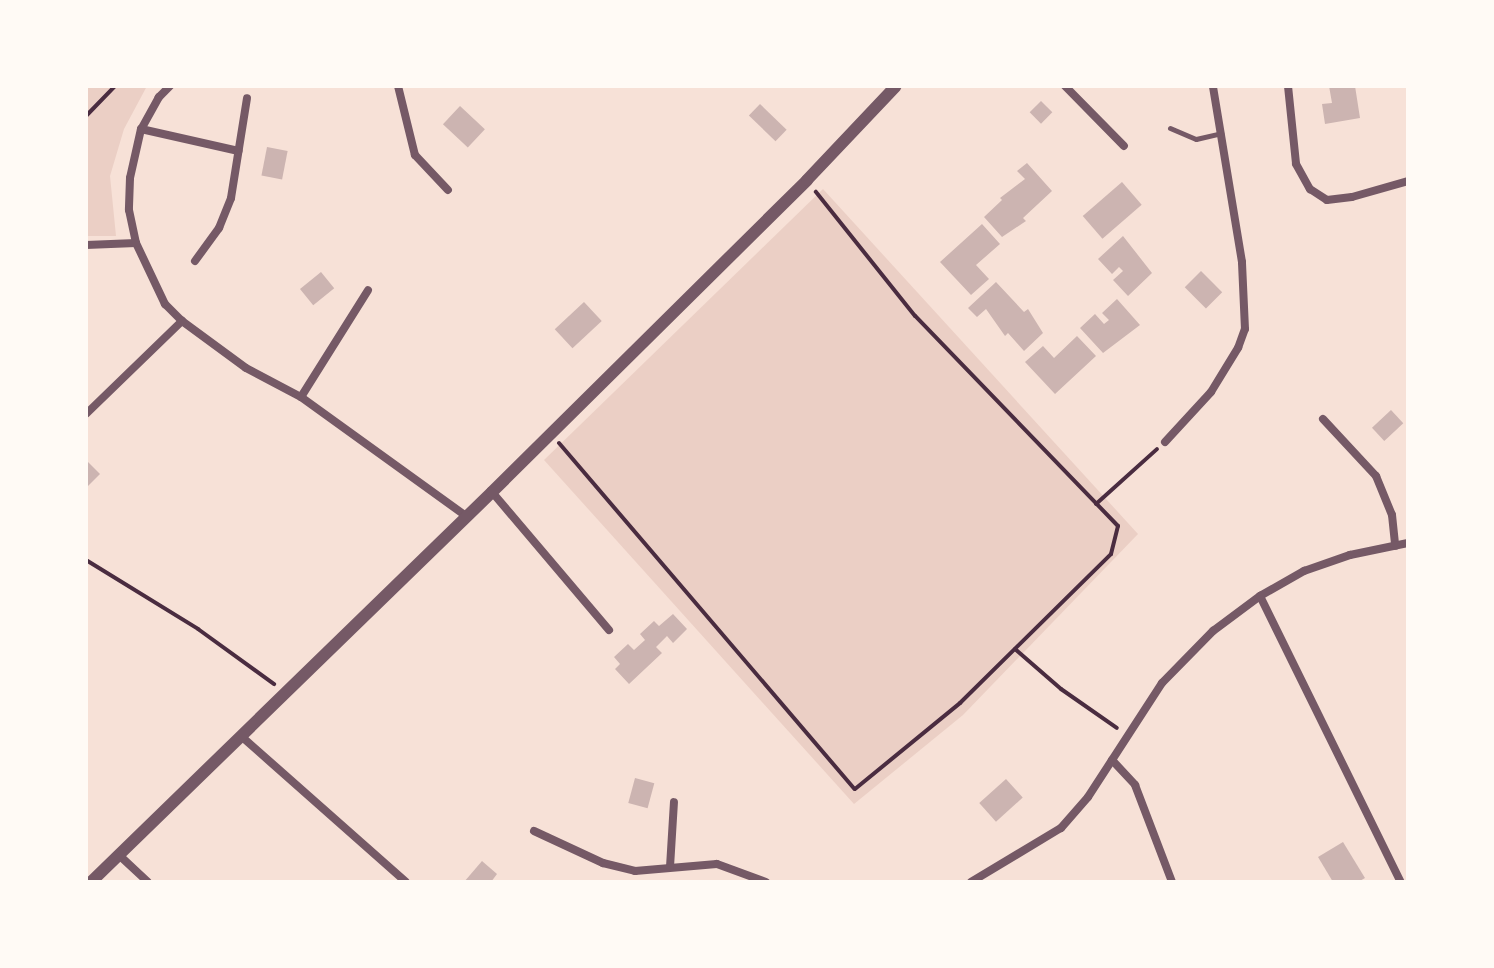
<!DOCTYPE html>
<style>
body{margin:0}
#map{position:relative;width:1494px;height:968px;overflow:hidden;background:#f7e1d7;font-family:"Source Sans 3",sans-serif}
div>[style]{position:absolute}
.green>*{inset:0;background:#ebcfc5}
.building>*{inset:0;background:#ccb4b1;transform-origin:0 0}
.path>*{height:4px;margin:-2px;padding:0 2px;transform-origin:2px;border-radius:2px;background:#4a2c40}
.service>*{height:5px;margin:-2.5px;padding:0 2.5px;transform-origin:2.5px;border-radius:2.5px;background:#755966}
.minor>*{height:8px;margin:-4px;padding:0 4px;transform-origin:4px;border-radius:4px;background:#755966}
.tertiary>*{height:12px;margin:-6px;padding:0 6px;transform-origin:6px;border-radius:6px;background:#755966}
span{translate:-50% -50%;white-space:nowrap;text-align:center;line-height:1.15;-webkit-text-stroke:8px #fffaf5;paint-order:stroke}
.frame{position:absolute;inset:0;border:88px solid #fffaf5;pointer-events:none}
</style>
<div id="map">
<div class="green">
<i style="clip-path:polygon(86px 86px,147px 86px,124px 129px,110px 176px,116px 236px,86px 236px)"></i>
<i style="clip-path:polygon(823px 189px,1138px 534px,963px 715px,854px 804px,544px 460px)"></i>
</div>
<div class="building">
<i style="clip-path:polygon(1329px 86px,1355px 86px,1360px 118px,1325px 124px,1322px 104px,1332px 103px)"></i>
<i style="left:1041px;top:101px;width:16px;height:16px;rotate:45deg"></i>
<i style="left:760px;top:104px;width:37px;height:16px;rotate:44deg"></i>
<i style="left:460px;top:106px;width:34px;height:25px;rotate:43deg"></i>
<i style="left:267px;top:147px;width:21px;height:29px;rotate:11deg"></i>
<i style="clip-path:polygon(1027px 163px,1052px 191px,1023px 218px,1026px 221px,1002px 237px,984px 217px,1002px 200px,1000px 198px,1025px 179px,1017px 171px)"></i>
<i style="left:1122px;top:182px;width:30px;height:52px;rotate:49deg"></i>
<i style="clip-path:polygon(982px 224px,1000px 244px,976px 265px,989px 279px,971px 295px,940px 262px)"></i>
<i style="clip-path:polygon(1123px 236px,1152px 273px,1128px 296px,1113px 280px,1123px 271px,1119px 267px,1112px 274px,1098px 259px)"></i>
<i style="left:1201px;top:271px;width:30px;height:23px;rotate:45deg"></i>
<i style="left:321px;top:272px;width:21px;height:27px;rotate:51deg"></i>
<i style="clip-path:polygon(996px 282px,1024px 312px,1028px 309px,1043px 333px,1024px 351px,1008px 333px,1005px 336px,986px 309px,977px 317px,968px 308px)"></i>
<i style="clip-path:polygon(1117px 299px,1140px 325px,1103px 353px,1080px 328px,1095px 314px,1104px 324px,1109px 320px,1102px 313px)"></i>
<i style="left:584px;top:302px;width:26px;height:40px;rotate:47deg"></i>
<i style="clip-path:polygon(1077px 336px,1096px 356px,1055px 394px,1025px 362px,1043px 346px,1054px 358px)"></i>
<i style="left:1391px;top:410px;width:18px;height:26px;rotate:47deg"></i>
<i style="clip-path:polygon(86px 460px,100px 474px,86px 488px)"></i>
<i style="clip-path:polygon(673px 614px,687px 629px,673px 643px,667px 636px,656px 647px,662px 653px,629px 684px,615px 669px,620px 664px,614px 657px,628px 644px,634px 650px,645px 640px,640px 634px,654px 621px,659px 626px)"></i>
<i style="left:635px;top:778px;width:20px;height:26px;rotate:15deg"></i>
<i style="left:1006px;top:779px;width:25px;height:36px;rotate:48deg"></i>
<i style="clip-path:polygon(1343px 842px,1365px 878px,1358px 882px,1333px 882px,1318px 857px)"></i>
<i style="clip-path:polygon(482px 861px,497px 874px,491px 882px,464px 882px)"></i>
</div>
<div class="path">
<i style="left:86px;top:116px;width:42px;rotate:-46deg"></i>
<i style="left:559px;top:443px;width:455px;rotate:49.5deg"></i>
<i style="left:855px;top:789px;width:136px;rotate:-39.3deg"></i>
<i style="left:960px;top:703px;width:212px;rotate:-44.6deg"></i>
<i style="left:1111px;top:554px;width:29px;rotate:-76deg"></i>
<i style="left:1118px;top:526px;width:292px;rotate:-134deg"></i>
<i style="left:915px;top:316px;width:159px;rotate:-128.6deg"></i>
<i style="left:1096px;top:504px;width:82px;rotate:-42deg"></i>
<i style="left:86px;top:560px;width:132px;rotate:31.6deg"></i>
<i style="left:198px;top:629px;width:94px;rotate:35.9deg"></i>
<i style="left:1015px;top:649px;width:61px;rotate:41deg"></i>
<i style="left:1061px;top:689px;width:68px;rotate:34.9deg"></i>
</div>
<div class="service">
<i style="left:1170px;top:128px;width:28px;rotate:23deg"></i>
<i style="left:1196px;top:139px;width:26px;rotate:-13deg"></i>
</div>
<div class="minor">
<i style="left:170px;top:86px;width:16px;rotate:135deg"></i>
<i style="left:159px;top:97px;width:37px;rotate:119deg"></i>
<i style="left:141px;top:129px;width:50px;rotate:102.7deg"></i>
<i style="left:130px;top:178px;width:32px;rotate:92deg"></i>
<i style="left:129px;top:210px;width:34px;rotate:78deg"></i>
<i style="left:136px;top:243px;width:68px;rotate:64.6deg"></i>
<i style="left:165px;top:304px;width:24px;rotate:45deg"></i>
<i style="left:182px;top:321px;width:79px;rotate:36.3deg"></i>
<i style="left:246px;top:368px;width:62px;rotate:27.8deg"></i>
<i style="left:301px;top:397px;width:203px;rotate:35.8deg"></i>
<i style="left:398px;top:86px;width:71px;rotate:76.2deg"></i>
<i style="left:415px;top:155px;width:48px;rotate:46.7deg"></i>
<i style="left:1065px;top:86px;width:84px;rotate:45.5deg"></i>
<i style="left:1288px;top:86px;width:78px;rotate:84.1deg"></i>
<i style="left:1296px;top:164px;width:29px;rotate:61deg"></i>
<i style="left:1310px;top:189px;width:20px;rotate:33deg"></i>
<i style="left:1327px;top:200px;width:25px;rotate:-7deg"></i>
<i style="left:1352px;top:197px;width:58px;rotate:-15.9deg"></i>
<i style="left:141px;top:129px;width:100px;rotate:12.7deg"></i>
<i style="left:86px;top:245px;width:50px;rotate:-2.3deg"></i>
<i style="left:195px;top:261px;width:41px;rotate:-54deg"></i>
<i style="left:219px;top:228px;width:32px;rotate:-68deg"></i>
<i style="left:231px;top:198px;width:101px;rotate:-80.9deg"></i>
<i style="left:301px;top:397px;width:126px;rotate:-57.9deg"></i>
<i style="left:86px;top:414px;width:134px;rotate:-44.1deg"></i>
<i style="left:1323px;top:419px;width:78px;rotate:47.1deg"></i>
<i style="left:1376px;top:476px;width:42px;rotate:67.7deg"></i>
<i style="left:1392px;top:515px;width:31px;rotate:84deg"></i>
<i style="left:1165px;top:442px;width:68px;rotate:-47.4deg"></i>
<i style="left:1211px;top:392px;width:52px;rotate:-58.5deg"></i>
<i style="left:1238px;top:348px;width:20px;rotate:-70deg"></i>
<i style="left:1245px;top:329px;width:67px;rotate:-92.6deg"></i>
<i style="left:1242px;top:262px;width:178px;rotate:-99.4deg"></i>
<i style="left:492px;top:492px;width:181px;rotate:49.7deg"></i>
<i style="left:1260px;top:596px;width:319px;rotate:63.8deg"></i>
<i style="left:241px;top:736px;width:220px;rotate:41.5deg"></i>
<i style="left:1112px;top:760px;width:34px;rotate:47deg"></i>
<i style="left:1135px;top:785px;width:104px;rotate:69.1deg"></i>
<i style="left:534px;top:831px;width:76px;rotate:24.9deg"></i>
<i style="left:603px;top:863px;width:33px;rotate:14deg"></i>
<i style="left:635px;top:871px;width:82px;rotate:-4.9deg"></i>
<i style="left:717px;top:864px;width:52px;rotate:20.2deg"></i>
<i style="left:120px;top:856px;width:38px;rotate:43deg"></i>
<i style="left:670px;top:867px;width:65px;rotate:-86.5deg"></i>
<i style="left:971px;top:882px;width:105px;rotate:-31deg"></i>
<i style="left:1061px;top:828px;width:41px;rotate:-48.9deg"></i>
<i style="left:1088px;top:797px;width:136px;rotate:-57deg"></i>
<i style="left:1162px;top:683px;width:73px;rotate:-45.6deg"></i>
<i style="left:1213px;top:631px;width:59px;rotate:-36.7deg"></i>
<i style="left:1260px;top:596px;width:51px;rotate:-29.6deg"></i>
<i style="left:1304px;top:571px;width:49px;rotate:-19.2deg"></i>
<i style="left:1350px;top:555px;width:59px;rotate:-11.7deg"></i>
</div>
<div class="tertiary">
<i style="left:91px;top:882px;width:559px;rotate:-44.2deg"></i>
<i style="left:492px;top:492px;width:443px;rotate:-44.7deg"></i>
<i style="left:807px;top:180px;width:129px;rotate:-46.6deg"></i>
</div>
<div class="frame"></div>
</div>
